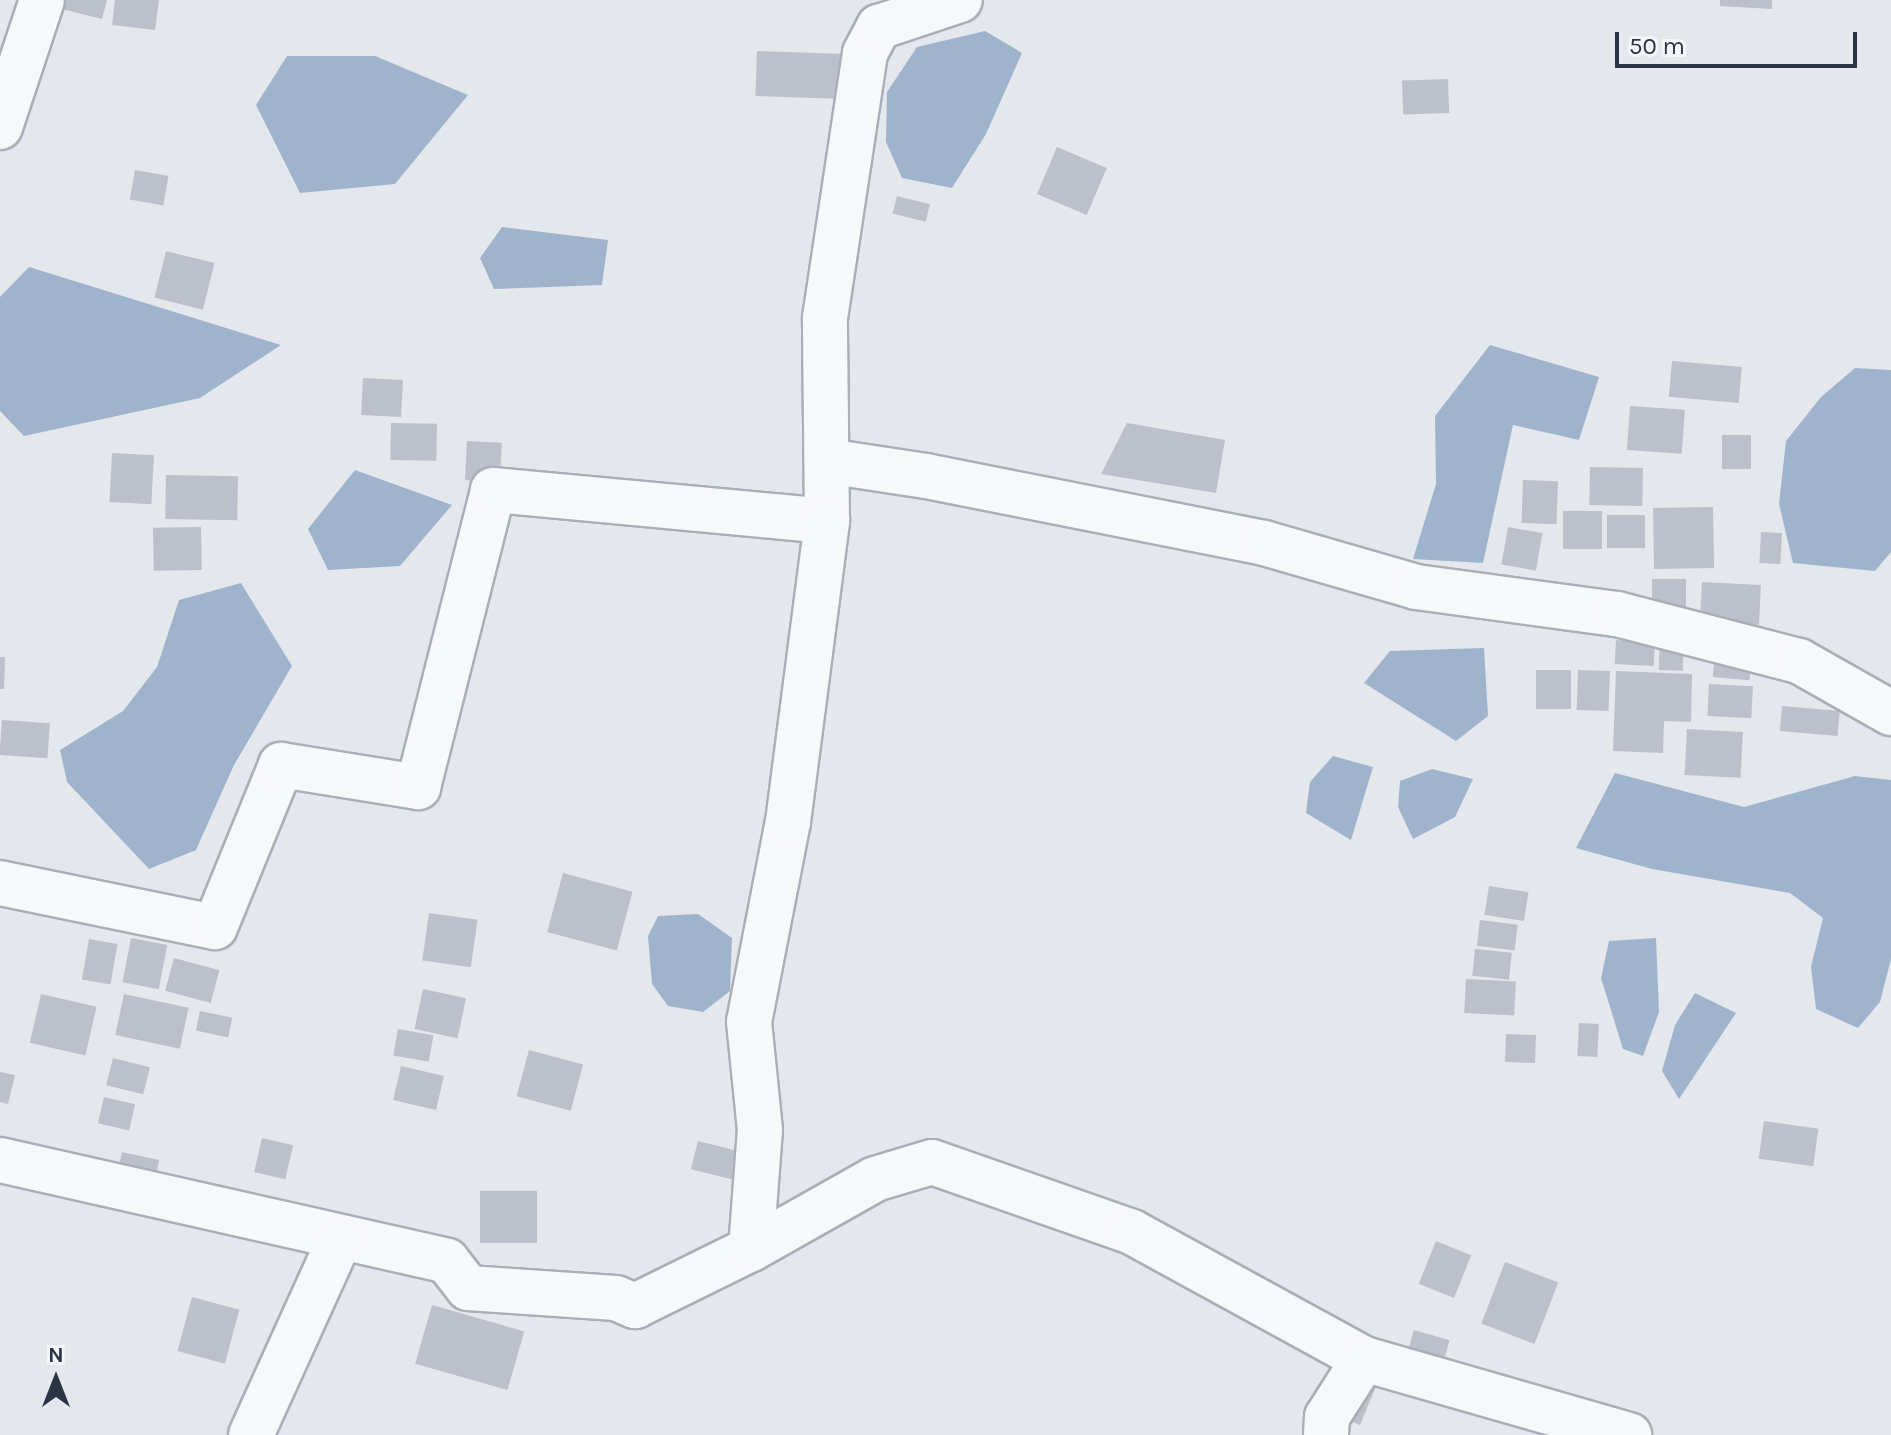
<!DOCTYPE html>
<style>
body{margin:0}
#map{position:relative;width:1891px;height:1435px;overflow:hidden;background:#e4e7ec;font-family:Karla,sans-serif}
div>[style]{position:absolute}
.water>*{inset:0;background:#9fb4cc}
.building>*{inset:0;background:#bbc0ca;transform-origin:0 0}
.roads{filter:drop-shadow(2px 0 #a9aeb7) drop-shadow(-2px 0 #a9aeb7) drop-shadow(0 2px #a9aeb7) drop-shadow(0 -2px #a9aeb7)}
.minor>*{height:44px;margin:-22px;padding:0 22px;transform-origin:22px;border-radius:22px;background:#f7f8fa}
span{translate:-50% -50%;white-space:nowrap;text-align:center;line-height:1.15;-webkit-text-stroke:7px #f4f6f9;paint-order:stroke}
.north{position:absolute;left:16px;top:1339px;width:80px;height:80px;-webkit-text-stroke:6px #f4f6f9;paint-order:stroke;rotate:0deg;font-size:22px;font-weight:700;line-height:32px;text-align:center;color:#2b3445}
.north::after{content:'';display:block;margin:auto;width:28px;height:36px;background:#2b3445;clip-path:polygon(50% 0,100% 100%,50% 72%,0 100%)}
.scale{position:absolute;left:1615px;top:32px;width:242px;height:36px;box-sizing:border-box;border:4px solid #2b3445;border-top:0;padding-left:10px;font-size:24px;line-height:28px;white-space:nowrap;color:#2b3445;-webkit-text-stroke:6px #f4f6f9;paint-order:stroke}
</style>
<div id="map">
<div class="water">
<i style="clip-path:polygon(985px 31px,1022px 53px,986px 134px,952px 188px,902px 178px,886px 142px,887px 92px,917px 47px)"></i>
<i style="clip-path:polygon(287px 56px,375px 56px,468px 95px,395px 184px,300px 193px,256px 105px)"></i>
<i style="clip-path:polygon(502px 227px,608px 240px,602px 285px,494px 289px,480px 258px)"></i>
<i style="clip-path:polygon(29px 267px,281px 345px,200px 398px,24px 436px,0 411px,0 297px)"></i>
<i style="clip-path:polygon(1490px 345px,1599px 377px,1579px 440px,1513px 425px,1483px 563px,1413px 559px,1436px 484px,1435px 416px)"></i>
<i style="clip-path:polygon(1855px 368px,1891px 370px,1891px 552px,1875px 571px,1793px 563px,1779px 504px,1786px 441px,1821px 397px)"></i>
<i style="clip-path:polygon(355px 470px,452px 505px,400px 566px,328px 570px,308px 529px)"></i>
<i style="clip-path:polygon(241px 583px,292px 666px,234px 765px,196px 850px,149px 869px,67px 782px,60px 750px,123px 711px,157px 667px,179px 600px)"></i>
<i style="clip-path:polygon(1484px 648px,1488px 716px,1456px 741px,1364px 683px,1390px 651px)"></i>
<i style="clip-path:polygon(1333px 756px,1373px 767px,1351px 840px,1306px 813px,1310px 782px)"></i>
<i style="clip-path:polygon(1432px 769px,1473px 779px,1455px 817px,1413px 839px,1398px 807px,1400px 781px)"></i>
<i style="clip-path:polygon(1615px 773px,1744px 807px,1855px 776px,1891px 780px,1891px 959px,1880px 1002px,1858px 1028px,1816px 1009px,1811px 967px,1823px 918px,1790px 893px,1652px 869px,1576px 848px)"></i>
<i style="clip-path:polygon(698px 914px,732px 938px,730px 991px,703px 1012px,668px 1006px,652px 984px,648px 936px,658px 916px)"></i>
<i style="clip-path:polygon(1656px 938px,1659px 1012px,1643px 1056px,1623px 1049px,1601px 978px,1609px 941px)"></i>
<i style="clip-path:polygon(1695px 993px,1736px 1013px,1679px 1099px,1662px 1071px,1675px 1025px)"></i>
</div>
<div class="building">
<i style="clip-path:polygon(56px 0,107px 0,102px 19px,54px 7px)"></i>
<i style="clip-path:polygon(115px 0,159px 0,155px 30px,112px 25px)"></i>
<i style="clip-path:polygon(1720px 0,1772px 0,1772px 9px,1720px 6px)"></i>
<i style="left:757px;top:51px;width:89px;height:45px;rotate:2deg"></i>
<i style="left:1448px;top:79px;width:34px;height:46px;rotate:88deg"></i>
<i style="left:1057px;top:147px;width:54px;height:51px;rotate:23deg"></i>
<i style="left:135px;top:170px;width:34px;height:30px;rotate:10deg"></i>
<i style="left:897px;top:196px;width:34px;height:18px;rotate:14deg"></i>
<i style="left:166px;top:251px;width:50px;height:48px;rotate:14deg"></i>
<i style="left:1672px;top:361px;width:70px;height:36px;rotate:5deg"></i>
<i style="left:363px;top:378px;width:40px;height:37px;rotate:3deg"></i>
<i style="left:1630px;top:406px;width:55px;height:44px;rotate:4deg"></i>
<i style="left:391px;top:423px;width:46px;height:37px;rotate:1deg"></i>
<i style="clip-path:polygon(1127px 423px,1225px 440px,1216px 493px,1101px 474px)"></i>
<i style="left:1722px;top:435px;width:29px;height:34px"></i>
<i style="left:467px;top:441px;width:35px;height:39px;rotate:3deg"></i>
<i style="left:112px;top:453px;width:42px;height:49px;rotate:3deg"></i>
<i style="left:1590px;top:467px;width:53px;height:38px;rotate:1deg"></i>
<i style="left:166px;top:475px;width:72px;height:44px;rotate:1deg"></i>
<i style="left:1523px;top:480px;width:35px;height:43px;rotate:2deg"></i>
<i style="left:1713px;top:507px;width:61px;height:60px;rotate:89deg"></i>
<i style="left:1563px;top:511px;width:39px;height:38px"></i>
<i style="left:1607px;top:515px;width:38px;height:33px"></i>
<i style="left:201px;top:527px;width:43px;height:48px;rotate:89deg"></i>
<i style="left:1508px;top:527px;width:35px;height:38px;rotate:10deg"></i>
<i style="left:1761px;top:532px;width:21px;height:31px;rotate:3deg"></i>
<i style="left:1652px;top:579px;width:34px;height:38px"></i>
<i style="left:1702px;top:582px;width:59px;height:40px;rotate:3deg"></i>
<i style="left:1660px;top:635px;width:24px;height:35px;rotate:2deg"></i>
<i style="left:1616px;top:640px;width:39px;height:24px;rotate:3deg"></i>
<i style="left:1715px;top:651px;width:37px;height:26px;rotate:5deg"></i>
<i style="clip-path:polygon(0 657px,5px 657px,4px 689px,0 689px)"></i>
<i style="left:1536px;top:670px;width:35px;height:39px"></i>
<i style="left:1578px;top:670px;width:32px;height:40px;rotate:2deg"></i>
<i style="clip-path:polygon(1616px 671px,1692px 674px,1691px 722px,1664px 721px,1663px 753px,1613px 751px)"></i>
<i style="left:1709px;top:684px;width:44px;height:32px;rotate:3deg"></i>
<i style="left:1782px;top:706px;width:58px;height:25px;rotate:5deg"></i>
<i style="left:2px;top:720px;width:48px;height:35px;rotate:4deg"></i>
<i style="left:1687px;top:729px;width:56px;height:46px;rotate:3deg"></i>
<i style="left:563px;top:873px;width:72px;height:61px;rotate:15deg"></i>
<i style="left:1489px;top:886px;width:40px;height:29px;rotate:9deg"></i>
<i style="left:429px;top:913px;width:49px;height:48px;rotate:8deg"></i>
<i style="left:1480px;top:920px;width:38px;height:26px;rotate:7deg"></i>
<i style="left:131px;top:938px;width:37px;height:45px;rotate:11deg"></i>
<i style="left:89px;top:939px;width:29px;height:41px;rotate:10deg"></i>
<i style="left:1475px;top:949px;width:37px;height:27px;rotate:6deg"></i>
<i style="left:174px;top:958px;width:47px;height:34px;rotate:15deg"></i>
<i style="left:1466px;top:979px;width:50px;height:34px;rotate:3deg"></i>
<i style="left:423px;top:989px;width:44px;height:41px;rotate:12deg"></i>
<i style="left:41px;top:994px;width:57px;height:50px;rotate:13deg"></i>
<i style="left:124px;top:994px;width:66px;height:42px;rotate:12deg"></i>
<i style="left:200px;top:1011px;width:33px;height:20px;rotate:12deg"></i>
<i style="left:1579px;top:1023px;width:20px;height:33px;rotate:3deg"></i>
<i style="left:398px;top:1029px;width:36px;height:27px;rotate:10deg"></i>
<i style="left:1506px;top:1034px;width:30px;height:28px;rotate:2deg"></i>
<i style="left:529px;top:1050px;width:56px;height:48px;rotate:15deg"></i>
<i style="left:113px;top:1058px;width:38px;height:28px;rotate:14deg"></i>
<i style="left:401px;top:1066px;width:44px;height:35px;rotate:13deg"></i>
<i style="clip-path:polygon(0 1072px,15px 1075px,8px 1104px,0 1102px)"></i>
<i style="left:104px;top:1097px;width:32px;height:27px;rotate:13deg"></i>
<i style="left:1764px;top:1121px;width:55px;height:38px;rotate:8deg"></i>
<i style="left:262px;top:1138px;width:32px;height:35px;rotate:13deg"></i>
<i style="left:698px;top:1141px;width:45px;height:29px;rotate:14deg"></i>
<i style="left:122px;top:1152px;width:38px;height:23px;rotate:12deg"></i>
<i style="left:480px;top:1191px;width:57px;height:52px"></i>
<i style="left:1436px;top:1241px;width:38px;height:46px;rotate:22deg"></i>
<i style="left:1505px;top:1262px;width:57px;height:66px;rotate:21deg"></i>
<i style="left:192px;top:1297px;width:49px;height:56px;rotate:15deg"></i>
<i style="left:432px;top:1305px;width:96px;height:61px;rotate:16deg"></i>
<i style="left:1414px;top:1330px;width:37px;height:26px;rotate:16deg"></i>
<i style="clip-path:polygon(1380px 1377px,1360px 1425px,1340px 1417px)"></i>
</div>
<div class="roads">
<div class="minor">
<i style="left:0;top:127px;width:134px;rotate:-71.7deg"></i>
<i style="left:827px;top:461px;width:100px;rotate:8.6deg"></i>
<i style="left:926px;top:476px;width:345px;rotate:11.2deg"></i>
<i style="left:1264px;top:543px;width:158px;rotate:16.1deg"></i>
<i style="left:1416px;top:587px;width:203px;rotate:7.7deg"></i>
<i style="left:1617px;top:614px;width:188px;rotate:14.5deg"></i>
<i style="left:1799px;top:661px;width:106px;rotate:29.5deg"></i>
<i style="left:0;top:883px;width:219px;rotate:11.6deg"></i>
<i style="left:215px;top:927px;width:175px;rotate:-67.8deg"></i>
<i style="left:281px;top:765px;width:139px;rotate:9.1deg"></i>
<i style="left:418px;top:787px;width:306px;rotate:-75.8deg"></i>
<i style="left:493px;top:490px;width:335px;rotate:5.3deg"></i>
<i style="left:827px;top:521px;width:203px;rotate:-90.6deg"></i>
<i style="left:825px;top:318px;width:268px;rotate:-81.4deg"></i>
<i style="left:865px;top:53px;width:30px;rotate:-62deg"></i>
<i style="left:879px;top:27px;width:85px;rotate:-18.4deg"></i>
<i style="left:0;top:1160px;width:458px;rotate:12.7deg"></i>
<i style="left:447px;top:1261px;width:34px;rotate:52deg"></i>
<i style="left:468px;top:1288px;width:148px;rotate:3.9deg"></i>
<i style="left:616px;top:1298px;width:21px;rotate:23deg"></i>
<i style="left:635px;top:1306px;width:129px;rotate:-26.2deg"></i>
<i style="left:751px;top:1249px;width:142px;rotate:-29.4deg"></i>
<i style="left:875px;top:1179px;width:59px;rotate:-16.6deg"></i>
<i style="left:932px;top:1162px;width:212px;rotate:19.3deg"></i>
<i style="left:1132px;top:1232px;width:264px;rotate:28.7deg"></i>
<i style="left:1364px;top:1359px;width:276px;rotate:16deg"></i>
<i style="left:751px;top:1249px;width:119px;rotate:-85.7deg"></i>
<i style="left:760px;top:1130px;width:109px;rotate:-95.8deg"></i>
<i style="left:749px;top:1022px;width:204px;rotate:-79deg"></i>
<i style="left:788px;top:822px;width:304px;rotate:-82.6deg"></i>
<i style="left:251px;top:1435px;width:215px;rotate:-65.6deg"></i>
<i style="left:1326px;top:1435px;width:18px;rotate:-87deg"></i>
<i style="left:1327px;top:1417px;width:69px;rotate:-57.5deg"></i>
</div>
</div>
<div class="north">N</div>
<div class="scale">50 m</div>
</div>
